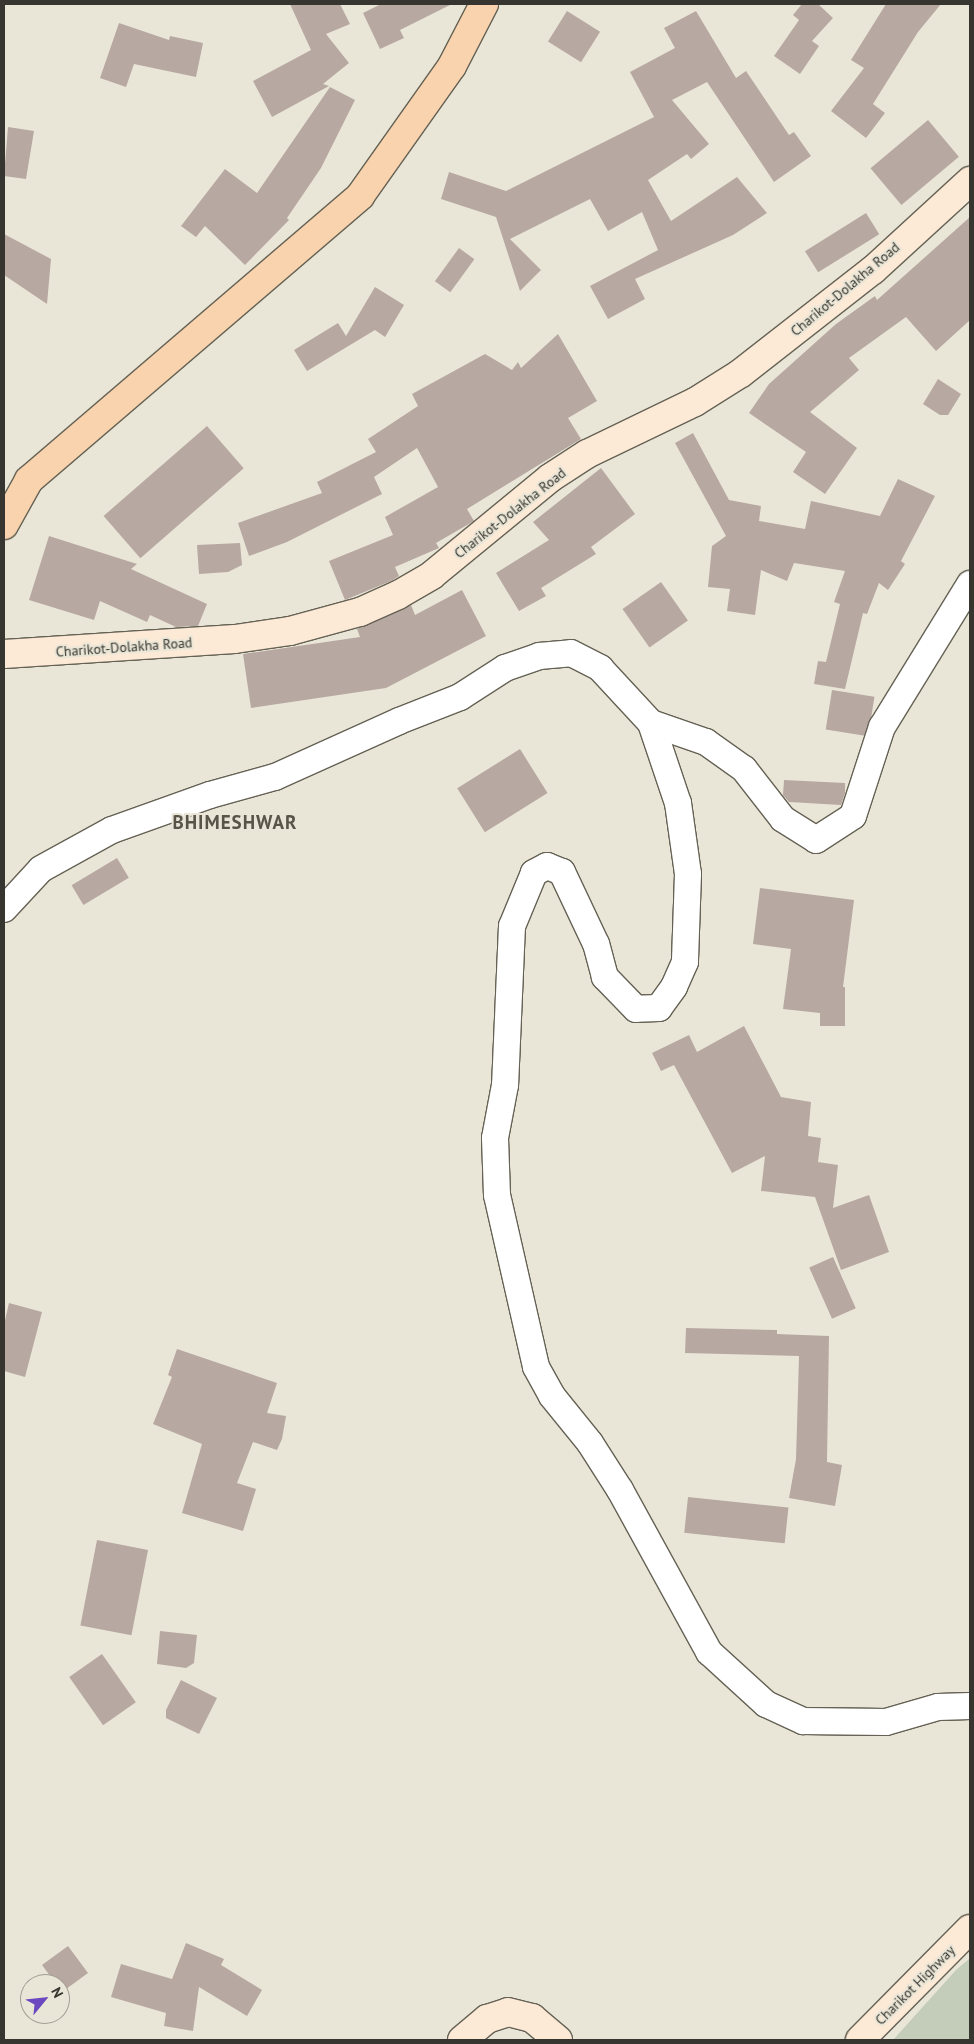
<!DOCTYPE html>
<style>
body{margin:0}
#map{position:relative;width:974px;height:2044px;overflow:hidden;background:#eae6d7;font-family:"PT Sans",sans-serif}
div>[style]{position:absolute}
.green>*{inset:0;background:#c4ccba}
.building>*{inset:0;background:#b8a8a2;transform-origin:0 0}
.roads{filter:drop-shadow(1px 0 #656255) drop-shadow(-1px 0 #656255) drop-shadow(0 1px #656255) drop-shadow(0 -1px #656255)}
.street>*{height:26px;margin:-13px;padding:0 13px;transform-origin:13px;border-radius:13px;background:#fff}
.secondary>*{height:28px;margin:-14px;padding:0 14px;transform-origin:14px;border-radius:14px;background:#fce9d6}
.primary>*{height:28px;margin:-14px;padding:0 14px;transform-origin:14px;border-radius:14px;background:#f9d3ad}
span{translate:-50% -50%;white-space:nowrap;text-align:center;line-height:1.15;-webkit-text-stroke:4px #eae6d7;paint-order:stroke}
.street-label{font-size:14px;color:#36352f}
.district-label{font-size:19px;color:#585548;font-weight:700;letter-spacing:1px}
.frame{position:absolute;inset:0;border:5px solid #36352f;pointer-events:none}
.north{position:absolute;left:20px;top:1974px;width:50px;height:50px;box-sizing:border-box;background:#eae6d7;border:1px solid #a29f94;border-radius:50%;rotate:62deg;font-size:14px;font-weight:700;line-height:20px;text-align:center;color:#36352f}
.north::after{content:'';display:block;margin:auto;width:18px;height:22px;background:#6b47c0;clip-path:polygon(50% 0,100% 100%,50% 72%,0 100%)}
</style>
<div id="map">
<div class="green">
<i style="clip-path:polygon(970px 1958px,970px 2040px,893px 2040px,956px 1970px)"></i>
</div>
<div class="building">
<i style="clip-path:polygon(290px 4px,340px 4px,350px 24px,326px 34px,349px 63px,323px 84px,329px 86px,272px 117px,253px 81px,311px 50px)"></i>
<i style="clip-path:polygon(381px 4px,452px 4px,400px 30px,404px 38px,380px 49px,363px 13px)"></i>
<i style="clip-path:polygon(802px 4px,818px 4px,833px 18px,812px 41px,819px 46px,800px 74px,774px 56px,799px 20px,793px 15px)"></i>
<i style="clip-path:polygon(886px 4px,941px 4px,918px 32px,873px 104px,885px 113px,866px 138px,831px 111px,864px 68px,851px 60px)"></i>
<i style="left:567px;top:11px;width:39px;height:36px;rotate:32deg"></i>
<i style="clip-path:polygon(696px 11px,736px 78px,746px 71px,789px 135px,794px 132px,811px 156px,774px 182px,707px 82px,672px 100px,709px 144px,691px 159px,687px 154px,648px 180px,671px 221px,737px 177px,767px 213px,733px 235px,635px 279px,645px 299px,608px 319px,590px 286px,658px 250px,642px 212px,608px 231px,590px 199px,510px 239px,541px 270px,520px 291px,496px 217px,441px 199px,449px 172px,506px 191px,654px 117px,630px 72px,675px 48px,664px 28px)"></i>
<i style="clip-path:polygon(119px 23px,169px 40px,170px 36px,203px 43px,196px 77px,134px 64px,126px 87px,100px 78px)"></i>
<i style="clip-path:polygon(330px 87px,355px 100px,321px 168px,287px 218px,289px 220px,245px 265px,205px 226px,196px 237px,181px 226px,225px 169px,257px 193px)"></i>
<i style="left:928px;top:120px;width:48px;height:75px;rotate:50deg"></i>
<i style="clip-path:polygon(8px 127px,34px 131px,26px 179px,4px 176px)"></i>
<i style="left:866px;top:213px;width:25px;height:72px;rotate:58deg"></i>
<i style="clip-path:polygon(970px 217px,970px 320px,936px 351px,906px 317px,849px 358px,859px 370px,810px 412px,857px 448px,825px 494px,793px 472px,806px 452px,749px 413px,769px 384px,836px 324px,875px 296px,877px 300px)"></i>
<i style="clip-path:polygon(4px 234px,51px 259px,47px 304px,4px 275px)"></i>
<i style="left:459px;top:248px;width:19px;height:41px;rotate:36deg"></i>
<i style="clip-path:polygon(375px 287px,404px 305px,385px 337px,375px 330px,307px 371px,294px 350px,338px 323px,346px 336px)"></i>
<i style="clip-path:polygon(558px 334px,597px 401px,568px 418px,581px 439px,467px 509px,474px 521px,436px 543px,439px 548px,395px 567px,399px 576px,391px 581px,345px 600px,329px 561px,393px 535px,385px 517px,438px 487px,417px 448px,374px 477px,382px 494px,287px 542px,249px 556px,238px 523px,322px 493px,317px 482px,376px 452px,368px 439px,418px 406px,412px 394px,485px 354px,512px 370px,518px 362px,521px 368px)"></i>
<i style="clip-path:polygon(938px 379px,961px 394px,948px 415px,940px 415px,923px 404px)"></i>
<i style="left:207px;top:426px;width:56px;height:137px;rotate:49deg"></i>
<i style="clip-path:polygon(693px 433px,729px 500px,761px 506px,759px 521px,805px 529px,811px 501px,880px 516px,898px 479px,935px 496px,901px 561px,905px 564px,888px 590px,879px 583px,867px 614px,863px 613px,845px 689px,814px 684px,818px 661px,826px 662px,840px 604px,834px 602px,845px 571px,794px 563px,787px 581px,761px 570px,755px 615px,727px 611px,730px 589px,708px 587px,712px 546px,726px 536px,675px 443px)"></i>
<i style="clip-path:polygon(601px 468px,635px 514px,591px 547px,596px 554px,541px 588px,546px 596px,519px 611px,496px 573px,549px 540px,533px 522px)"></i>
<i style="clip-path:polygon(49px 536px,137px 564px,131px 569px,207px 604px,198px 626px,176px 627px,150px 615px,147px 622px,100px 601px,94px 620px,29px 600px)"></i>
<i style="clip-path:polygon(240px 543px,242px 565px,228px 572px,199px 574px,197px 545px)"></i>
<i style="left:661px;top:582px;width:47px;height:47px;rotate:55deg"></i>
<i style="clip-path:polygon(462px 590px,486px 636px,386px 688px,251px 708px,243px 654px,360px 637px,357px 629px,411px 605px,415px 615px)"></i>
<i style="left:832px;top:690px;width:43px;height:40px;rotate:9deg"></i>
<i style="left:520px;top:749px;width:52px;height:74px;rotate:58deg"></i>
<i style="clip-path:polygon(784px 780px,845px 783px,845px 793px,841px 805px,789px 802px,783px 795px)"></i>
<i style="left:117px;top:858px;width:23px;height:53px;rotate:59deg"></i>
<i style="clip-path:polygon(760px 888px,854px 900px,843px 987px,845px 987px,845px 1026px,820px 1026px,820px 1013px,783px 1009px,791px 949px,753px 944px)"></i>
<i style="clip-path:polygon(744px 1026px,781px 1097px,811px 1102px,808px 1136px,821px 1138px,818px 1162px,838px 1165px,833px 1208px,869px 1195px,889px 1252px,841px 1270px,815px 1197px,761px 1191px,765px 1156px,732px 1173px,674px 1065px,661px 1071px,652px 1053px,689px 1035px,697px 1052px)"></i>
<i style="left:833px;top:1257px;width:56px;height:26px;rotate:66deg"></i>
<i style="clip-path:polygon(9px 1303px,42px 1312px,25px 1377px,4px 1371px,4px 1325px)"></i>
<i style="clip-path:polygon(686px 1328px,777px 1330px,777px 1334px,829px 1336px,827px 1462px,842px 1465px,835px 1506px,789px 1498px,796px 1459px,799px 1356px,685px 1353px)"></i>
<i style="clip-path:polygon(177px 1349px,277px 1383px,267px 1413px,286px 1416px,282px 1439px,277px 1450px,253px 1442px,237px 1483px,256px 1489px,243px 1531px,182px 1513px,202px 1444px,153px 1424px,172px 1377px,168px 1375px)"></i>
<i style="left:688px;top:1497px;width:101px;height:36px;rotate:6deg"></i>
<i style="left:97px;top:1540px;width:52px;height:87px;rotate:11deg"></i>
<i style="clip-path:polygon(160px 1631px,197px 1635px,194px 1663px,186px 1668px,157px 1664px)"></i>
<i style="left:102px;top:1654px;width:59px;height:40px;rotate:55deg"></i>
<i style="clip-path:polygon(181px 1680px,217px 1698px,199px 1734px,166px 1718px,166px 1710px)"></i>
<i style="clip-path:polygon(186px 1943px,224px 1959px,221px 1965px,262px 1990px,247px 2016px,199px 1987px,193px 2031px,164px 2026px,166px 2013px,111px 1997px,121px 1964px,172px 1979px)"></i>
<i style="clip-path:polygon(68px 1946px,88px 1973px,62px 1992px,60px 1984px,56px 1984px,42px 1965px)"></i>
</div>
<div class="roads">
<div class="street">
<i style="left:651px;top:723px;width:58px;rotate:19.1deg"></i>
<i style="left:706px;top:742px;width:47px;rotate:35.4deg"></i>
<i style="left:744px;top:769px;width:63px;rotate:52deg"></i>
<i style="left:783px;top:819px;width:39px;rotate:32deg"></i>
<i style="left:816px;top:840px;width:44px;rotate:-33deg"></i>
<i style="left:853px;top:816px;width:94px;rotate:-72deg"></i>
<i style="left:882px;top:727px;width:168px;rotate:-58.4deg"></i>
<i style="left:4px;top:909px;width:54px;rotate:-47.2deg"></i>
<i style="left:41px;top:869px;width:81px;rotate:-28.8deg"></i>
<i style="left:112px;top:830px;width:104px;rotate:-19.7deg"></i>
<i style="left:210px;top:795px;width:67px;rotate:-15.5deg"></i>
<i style="left:275px;top:777px;width:136px;rotate:-24.3deg"></i>
<i style="left:399px;top:721px;width:66px;rotate:-21.5deg"></i>
<i style="left:460px;top:697px;width:54px;rotate:-32.8deg"></i>
<i style="left:505px;top:668px;width:36px;rotate:-19deg"></i>
<i style="left:539px;top:656px;width:32px;rotate:-5deg"></i>
<i style="left:571px;top:653px;width:33px;rotate:27deg"></i>
<i style="left:600px;top:668px;width:75px;rotate:47.2deg"></i>
<i style="left:651px;top:723px;width:84px;rotate:71.4deg"></i>
<i style="left:678px;top:803px;width:72px;rotate:82deg"></i>
<i style="left:688px;top:874px;width:88px;rotate:92deg"></i>
<i style="left:685px;top:962px;width:27px;rotate:114deg"></i>
<i style="left:674px;top:987px;width:26px;rotate:126deg"></i>
<i style="left:659px;top:1008px;width:23px;rotate:178deg"></i>
<i style="left:636px;top:1009px;width:45px;rotate:-134.1deg"></i>
<i style="left:605px;top:977px;width:34px;rotate:-105deg"></i>
<i style="left:596px;top:944px;width:80px;rotate:-115.3deg"></i>
<i style="left:562px;top:872px;width:16px;rotate:-158deg"></i>
<i style="left:547px;top:866px;width:15px;rotate:152deg"></i>
<i style="left:534px;top:873px;width:57px;rotate:112.5deg"></i>
<i style="left:512px;top:926px;width:159px;rotate:92.5deg"></i>
<i style="left:505px;top:1085px;width:54px;rotate:100.7deg"></i>
<i style="left:495px;top:1138px;width:57px;rotate:88deg"></i>
<i style="left:497px;top:1195px;width:176px;rotate:77.2deg"></i>
<i style="left:536px;top:1367px;width:33px;rotate:61deg"></i>
<i style="left:552px;top:1396px;width:60px;rotate:51deg"></i>
<i style="left:590px;top:1443px;width:56px;rotate:57.4deg"></i>
<i style="left:620px;top:1490px;width:185px;rotate:61.2deg"></i>
<i style="left:709px;top:1652px;width:77px;rotate:42.4deg"></i>
<i style="left:766px;top:1704px;width:41px;rotate:24.7deg"></i>
<i style="left:803px;top:1721px;width:83px;rotate:0.7deg"></i>
<i style="left:886px;top:1722px;width:54px;rotate:-16.1deg"></i>
<i style="left:938px;top:1707px;width:32px;rotate:-2deg"></i>
</div>
<div class="secondary">
<i style="left:4px;top:654px;width:231px;rotate:-3.7deg"></i>
<i style="left:235px;top:639px;width:56px;rotate:-8.3deg"></i>
<i style="left:290px;top:631px;width:73px;rotate:-15.2deg"></i>
<i style="left:360px;top:612px;width:42px;rotate:-24.1deg"></i>
<i style="left:398px;top:595px;width:39px;rotate:-30deg"></i>
<i style="left:432px;top:575px;width:153px;rotate:-39.4deg"></i>
<i style="left:550px;top:478px;width:44px;rotate:-33deg"></i>
<i style="left:587px;top:454px;width:120px;rotate:-25.7deg"></i>
<i style="left:695px;top:402px;width:54px;rotate:-32.2deg"></i>
<i style="left:741px;top:373px;width:167px;rotate:-38deg"></i>
<i style="left:873px;top:270px;width:132px;rotate:-42.5deg"></i>
<i style="left:462px;top:2040px;width:33px;rotate:-40deg"></i>
<i style="left:487px;top:2019px;width:22px;rotate:-18deg"></i>
<i style="left:508px;top:2012px;width:25px;rotate:14deg"></i>
<i style="left:532px;top:2018px;width:34px;rotate:40deg"></i>
<i style="left:860px;top:2040px;width:156px;rotate:-45.3deg"></i>
</div>
<div class="primary">
<i style="left:4px;top:525px;width:51px;rotate:-60.9deg"></i>
<i style="left:29px;top:480px;width:436px;rotate:-40.6deg"></i>
<i style="left:360px;top:196px;width:159px;rotate:-54.7deg"></i>
<i style="left:452px;top:66px;width:70px;rotate:-62.7deg"></i>
</div>
</div>
<div class="street-label">
<span style="left:845px;top:289px;rotate:-40deg">Charikot-Dolakha Road</span>
<span style="left:510px;top:513px;rotate:-38deg">Charikot-Dolakha Road</span>
<span style="left:124px;top:647px;rotate:-4deg">Charikot-Dolakha Road</span>
<span style="left:915px;top:1985px;rotate:-45deg">Charikot Highway</span>
</div>
<div class="district-label">
<span style="left:235px;top:823px">BHIMESHWAR</span>
</div>
<div class="frame"></div>
<div class="north">N</div>
</div>
